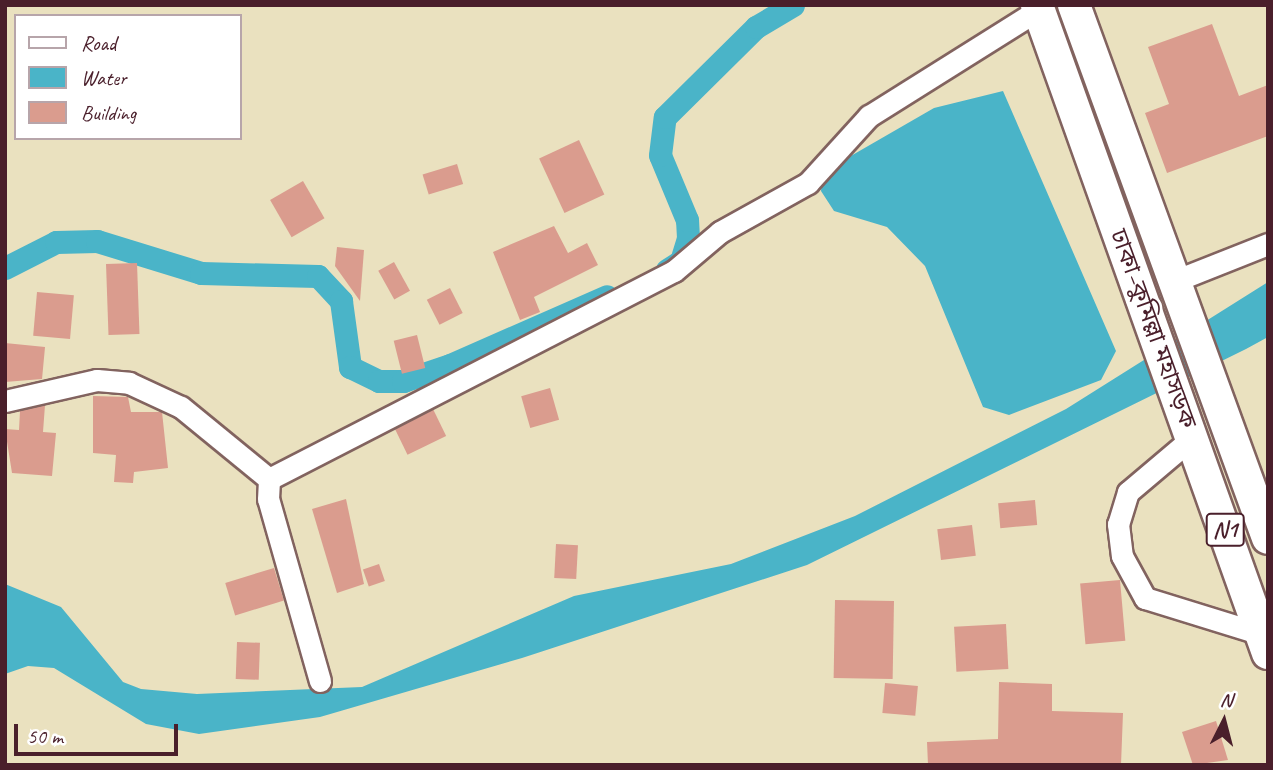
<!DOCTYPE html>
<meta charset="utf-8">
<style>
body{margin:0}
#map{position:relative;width:1273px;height:770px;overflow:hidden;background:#eae1bf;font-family:Caveat,"Noto Sans Bengali",sans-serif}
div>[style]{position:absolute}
.water>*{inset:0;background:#4ab4c8}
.canal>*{height:23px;margin:-11.5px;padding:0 11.5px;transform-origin:11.5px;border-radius:11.5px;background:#4ab4c8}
.building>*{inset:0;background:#da9c8e;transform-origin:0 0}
.roads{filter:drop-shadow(2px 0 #82635f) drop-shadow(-2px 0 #82635f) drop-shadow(0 2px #82635f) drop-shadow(0 -2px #82635f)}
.minor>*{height:21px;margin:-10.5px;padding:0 10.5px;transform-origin:10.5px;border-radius:10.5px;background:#fff}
.highway>*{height:32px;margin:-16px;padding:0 16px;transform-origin:16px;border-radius:16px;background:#fff}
span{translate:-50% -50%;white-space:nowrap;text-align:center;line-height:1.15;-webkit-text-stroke:5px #fff;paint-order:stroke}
.shield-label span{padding:2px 5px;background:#fff;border:2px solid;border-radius:5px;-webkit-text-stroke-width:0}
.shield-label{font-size:23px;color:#4a1f2b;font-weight:700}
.street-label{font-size:24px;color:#4a1f2b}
.frame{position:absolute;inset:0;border:7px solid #4a1f2b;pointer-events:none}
.legend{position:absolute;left:14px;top:14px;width:228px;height:126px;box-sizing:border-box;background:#fff;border:2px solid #b7a5aa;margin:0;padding:9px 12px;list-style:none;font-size:21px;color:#4a1f2b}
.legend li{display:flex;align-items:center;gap:14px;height:35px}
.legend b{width:35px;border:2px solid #b7a5aa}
.north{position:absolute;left:1189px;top:686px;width:70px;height:70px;-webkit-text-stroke:5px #fff;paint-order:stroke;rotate:6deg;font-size:19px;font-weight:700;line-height:28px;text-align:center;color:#4a1f2b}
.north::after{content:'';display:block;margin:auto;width:24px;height:32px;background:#4a1f2b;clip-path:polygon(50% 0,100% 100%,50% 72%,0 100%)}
.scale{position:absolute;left:14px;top:724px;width:164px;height:32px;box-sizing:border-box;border:4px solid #4a1f2b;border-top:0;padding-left:9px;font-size:21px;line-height:24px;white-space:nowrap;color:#4a1f2b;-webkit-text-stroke:5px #fff;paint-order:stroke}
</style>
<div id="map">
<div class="water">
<i style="clip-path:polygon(1003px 91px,1116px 351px,1101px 380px,1009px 415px,983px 407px,925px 266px,887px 227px,834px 211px,821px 191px,823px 172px,934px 108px)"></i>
<i style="clip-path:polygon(1268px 282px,1268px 337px,1246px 349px,807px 565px,522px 658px,320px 717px,199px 734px,146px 724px,54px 668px,28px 666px,5px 674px,5px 584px,61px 607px,123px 682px,141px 689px,197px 694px,362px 687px,574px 596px,731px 564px,855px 516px,1066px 409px)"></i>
</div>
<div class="canal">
<i style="left:5px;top:268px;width:57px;rotate:-27deg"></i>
<i style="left:56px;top:242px;width:41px;rotate:-1.4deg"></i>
<i style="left:97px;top:241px;width:109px;rotate:17.1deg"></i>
<i style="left:201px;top:273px;width:117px;rotate:1.5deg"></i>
<i style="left:318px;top:276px;width:34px;rotate:47deg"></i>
<i style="left:341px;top:301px;width:67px;rotate:82.2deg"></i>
<i style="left:350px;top:367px;width:32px;rotate:26deg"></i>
<i style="left:379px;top:381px;width:24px"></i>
<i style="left:403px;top:381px;width:50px;rotate:-18.8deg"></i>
<i style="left:450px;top:365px;width:171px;rotate:-23.7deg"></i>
<i style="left:667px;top:270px;width:17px;rotate:-33deg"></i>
<i style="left:681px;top:261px;width:24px;rotate:-73deg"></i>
<i style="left:688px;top:238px;width:18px;rotate:-93deg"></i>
<i style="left:687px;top:220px;width:70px;rotate:-112.6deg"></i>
<i style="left:660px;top:155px;width:38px;rotate:-83deg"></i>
<i style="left:665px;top:117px;width:128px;rotate:-44.7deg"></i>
<i style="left:756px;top:27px;width:43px;rotate:-30.7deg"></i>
</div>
<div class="building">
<i style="clip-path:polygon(1212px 24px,1239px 96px,1268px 85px,1268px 136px,1167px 173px,1145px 113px,1169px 104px,1148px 47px)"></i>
<i style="left:579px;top:140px;width:60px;height:44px;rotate:65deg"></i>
<i style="left:457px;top:164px;width:21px;height:36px;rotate:73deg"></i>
<i style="left:303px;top:181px;width:43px;height:38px;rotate:60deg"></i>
<i style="clip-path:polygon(554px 226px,568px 253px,587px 243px,598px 265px,534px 297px,540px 312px,520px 320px,493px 252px)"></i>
<i style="clip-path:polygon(337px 247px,364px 250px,360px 301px,335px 266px)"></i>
<i style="left:394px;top:262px;width:33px;height:18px;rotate:61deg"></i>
<i style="left:137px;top:263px;width:71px;height:31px;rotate:88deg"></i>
<i style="left:450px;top:288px;width:28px;height:26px;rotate:63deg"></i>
<i style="left:37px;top:292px;width:37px;height:44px;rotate:5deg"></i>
<i style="left:417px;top:335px;width:34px;height:24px;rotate:76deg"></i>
<i style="clip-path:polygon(5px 343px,45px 347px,42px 379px,5px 382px)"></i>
<i style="left:550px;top:388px;width:33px;height:30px;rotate:74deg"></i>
<i style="clip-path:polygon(93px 396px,128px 397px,131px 412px,162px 412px,168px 468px,134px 472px,133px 483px,114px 482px,116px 455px,93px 453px)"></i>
<i style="clip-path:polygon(45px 405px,43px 432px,56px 433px,52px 476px,12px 473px,5px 429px,19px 430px,20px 411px)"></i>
<i style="left:433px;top:409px;width:30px;height:43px;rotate:64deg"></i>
<i style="clip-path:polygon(346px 499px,364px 584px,337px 593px,312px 509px)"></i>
<i style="left:1035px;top:500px;width:25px;height:37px;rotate:85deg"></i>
<i style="left:972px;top:525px;width:31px;height:35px;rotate:83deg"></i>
<i style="left:556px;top:544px;width:22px;height:34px;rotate:3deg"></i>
<i style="left:379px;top:564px;width:18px;height:17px;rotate:71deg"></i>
<i style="left:274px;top:568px;width:34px;height:51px;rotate:73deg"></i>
<i style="left:1120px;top:580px;width:61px;height:40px;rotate:85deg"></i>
<i style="left:835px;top:600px;width:59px;height:78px;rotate:1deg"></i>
<i style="left:1006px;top:624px;width:45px;height:52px;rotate:87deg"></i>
<i style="left:237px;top:642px;width:23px;height:37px;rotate:2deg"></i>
<i style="clip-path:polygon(999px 682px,1052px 684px,1052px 711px,1123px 713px,1121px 765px,928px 765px,927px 742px,998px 739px)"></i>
<i style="left:885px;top:683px;width:33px;height:30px;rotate:5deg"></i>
<i style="clip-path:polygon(1216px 721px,1228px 760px,1193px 765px,1182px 732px)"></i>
</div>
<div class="roads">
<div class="minor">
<i style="left:1177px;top:280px;width:98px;rotate:-21.6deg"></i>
<i style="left:5px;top:401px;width:94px;rotate:-12.9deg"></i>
<i style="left:97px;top:380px;width:32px;rotate:5deg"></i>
<i style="left:129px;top:383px;width:57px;rotate:24.8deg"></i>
<i style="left:181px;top:407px;width:114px;rotate:39.3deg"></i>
<i style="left:1192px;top:438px;width:84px;rotate:139.8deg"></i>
<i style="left:1128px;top:492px;width:34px;rotate:107deg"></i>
<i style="left:1118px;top:524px;width:32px;rotate:83deg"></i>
<i style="left:1122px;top:556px;width:48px;rotate:61.3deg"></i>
<i style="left:1145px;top:598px;width:121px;rotate:17.2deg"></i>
<i style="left:320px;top:681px;width:189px;rotate:-105.9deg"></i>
<i style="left:268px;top:499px;width:20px;rotate:-87deg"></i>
<i style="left:269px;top:479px;width:455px;rotate:-27.2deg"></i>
<i style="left:674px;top:271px;width:60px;rotate:-40.3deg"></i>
<i style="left:720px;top:232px;width:101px;rotate:-29.1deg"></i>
<i style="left:808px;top:183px;width:91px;rotate:-47.7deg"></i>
<i style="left:869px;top:116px;width:199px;rotate:-32.1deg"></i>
</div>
<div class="highway">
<i style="left:1037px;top:5px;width:688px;rotate:70.38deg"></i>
<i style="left:1074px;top:5px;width:567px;rotate:70deg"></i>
</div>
</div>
<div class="shield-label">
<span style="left:1225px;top:530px">N1</span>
</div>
<div class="street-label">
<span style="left:1153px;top:329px;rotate:70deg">ঢাকা–কুমিল্লা মহাসড়ক</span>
</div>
<div class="frame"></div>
<ul class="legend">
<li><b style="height:9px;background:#fff"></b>Road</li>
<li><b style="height:19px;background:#4ab4c8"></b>Water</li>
<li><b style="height:19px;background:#da9c8e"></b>Building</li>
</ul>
<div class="north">N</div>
<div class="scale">50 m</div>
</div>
